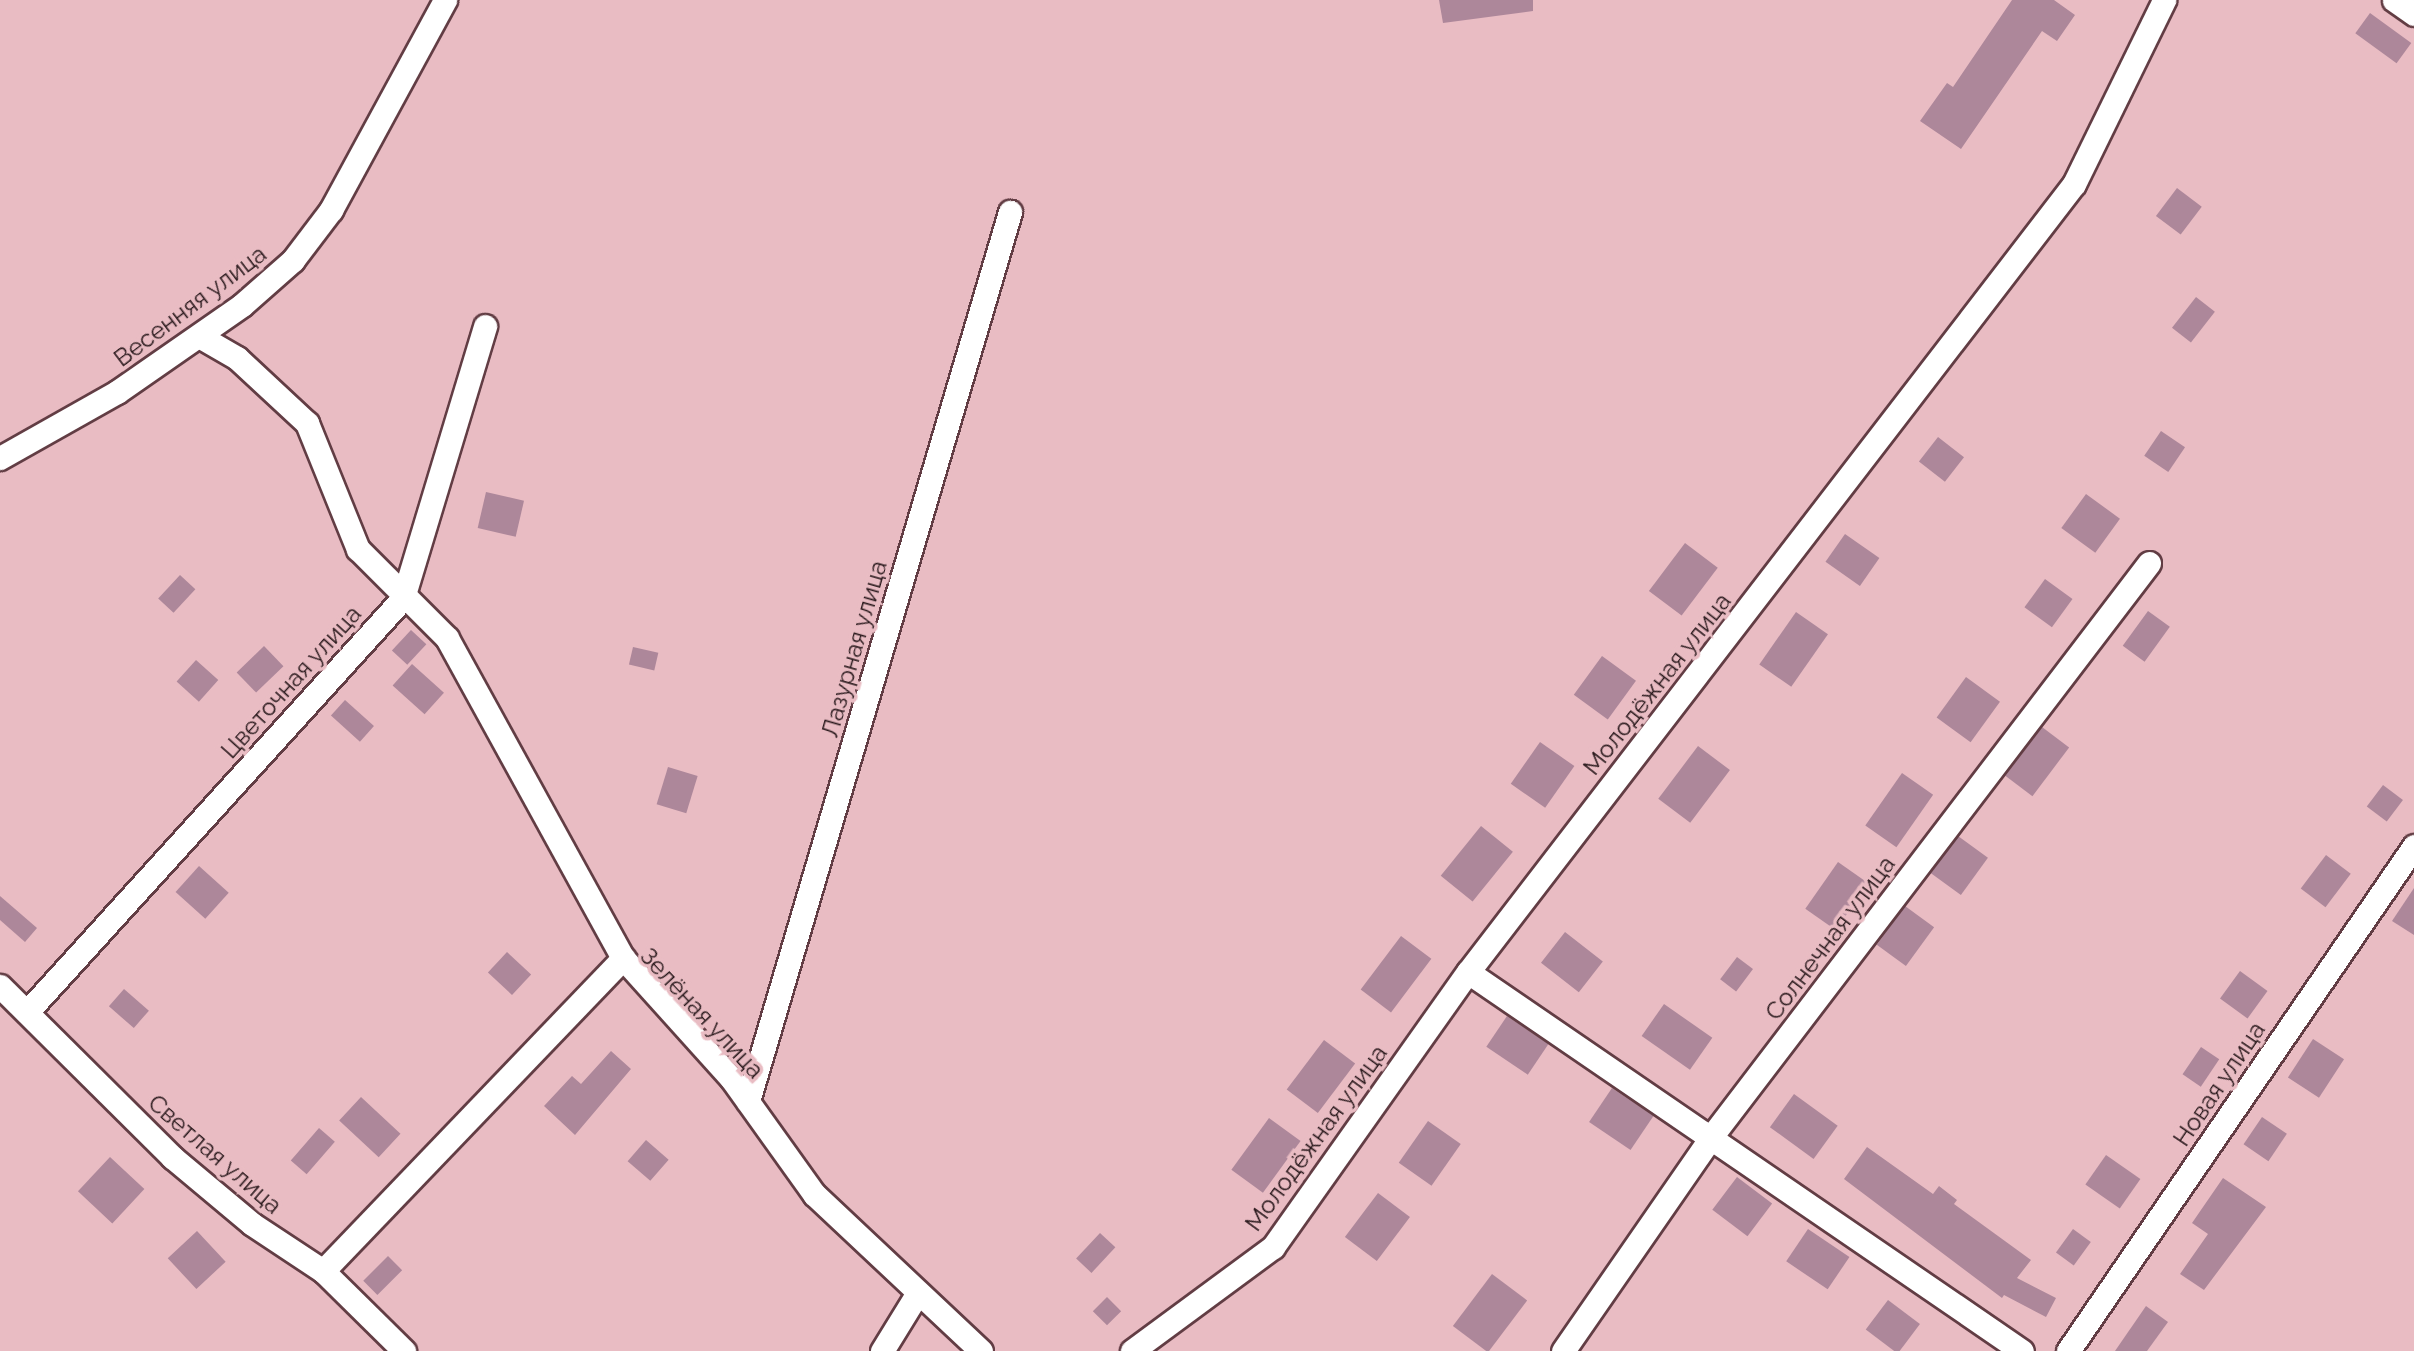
<!DOCTYPE html>
<meta charset="utf-8">
<style>
body{margin:0}
#map{position:relative;width:2414px;height:1351px;overflow:hidden;background:#e9bcc3;font-family:Raleway,sans-serif}
div>[style]{position:absolute}
.building>*{inset:0;background:#ad879a;transform-origin:0 0}
.roads{filter:drop-shadow(2px 0 #623d44) drop-shadow(-2px 0 #623d44) drop-shadow(0 2px #623d44) drop-shadow(0 -2px #623d44)}
.street>*{height:23px;margin:-11.5px;padding:0 11.5px;transform-origin:11.5px;border-radius:11.5px;background:#fff}
span{translate:-50% -50%;white-space:nowrap;text-align:center;line-height:1.15;-webkit-text-stroke:7px #e9bcc3;paint-order:stroke}
.street-label{font-size:24px;color:#29191c}
</style>
<div id="map">
<div class="building">
<i style="clip-path:polygon(1439px 0,1533px 0,1533px 11px,1443px 23px)"></i>
<i style="clip-path:polygon(2012px 0,2054px 0,2075px 15px,2057px 41px,2042px 31px,1961px 149px,1920px 121px,1947px 83px,1953px 87px)"></i>
<i style="left:2370px;top:13px;width:51px;height:25px;rotate:36deg"></i>
<i style="left:2177px;top:188px;width:31px;height:35px;rotate:37deg"></i>
<i style="left:2196px;top:297px;width:24px;height:39px;rotate:38deg"></i>
<i style="left:2161px;top:431px;width:29px;height:30px;rotate:34deg"></i>
<i style="left:1938px;top:437px;width:33px;height:31px;rotate:38deg"></i>
<i style="left:486px;top:492px;width:39px;height:37px;rotate:13deg"></i>
<i style="left:2086px;top:494px;width:42px;height:42px;rotate:36deg"></i>
<i style="left:1845px;top:534px;width:42px;height:34px;rotate:35deg"></i>
<i style="left:1685px;top:543px;width:41px;height:60px;rotate:37deg"></i>
<i style="left:180px;top:575px;width:21px;height:32px;rotate:43deg"></i>
<i style="left:2045px;top:579px;width:34px;height:35px;rotate:36deg"></i>
<i style="left:2148px;top:611px;width:27px;height:43px;rotate:36deg"></i>
<i style="left:1796px;top:612px;width:39px;height:64px;rotate:35deg"></i>
<i style="left:411px;top:630px;width:21px;height:28px;rotate:43deg"></i>
<i style="left:264px;top:646px;width:28px;height:38px;rotate:46deg"></i>
<i style="left:633px;top:647px;width:26px;height:18px;rotate:13deg"></i>
<i style="left:1602px;top:656px;width:42px;height:48px;rotate:36deg"></i>
<i style="left:196px;top:660px;width:30px;height:29px;rotate:42deg"></i>
<i style="left:412px;top:664px;width:43px;height:29px;rotate:42deg"></i>
<i style="left:1966px;top:677px;width:42px;height:50px;rotate:36deg"></i>
<i style="left:345px;top:700px;width:39px;height:21px;rotate:42deg"></i>
<i style="left:2042px;top:727px;width:34px;height:61px;rotate:37deg"></i>
<i style="left:1540px;top:742px;width:42px;height:51px;rotate:35deg"></i>
<i style="left:1698px;top:746px;width:40px;height:66px;rotate:37deg"></i>
<i style="left:668px;top:767px;width:31px;height:39px;rotate:17deg"></i>
<i style="left:1902px;top:773px;width:38px;height:64px;rotate:35deg"></i>
<i style="left:2383px;top:785px;width:25px;height:27px;rotate:37deg"></i>
<i style="left:1481px;top:826px;width:41px;height:64px;rotate:39deg"></i>
<i style="left:1958px;top:836px;width:37px;height:46px;rotate:36deg"></i>
<i style="left:2326px;top:855px;width:31px;height:42px;rotate:37deg"></i>
<i style="left:1838px;top:862px;width:37px;height:57px;rotate:35deg"></i>
<i style="left:199px;top:866px;width:40px;height:35px;rotate:42deg"></i>
<i style="clip-path:polygon(2414px 888px,2414px 935px,2392px 921px)"></i>
<i style="clip-path:polygon(0 896px,37px 928px,25px 942px,0 920px)"></i>
<i style="left:1905px;top:906px;width:36px;height:48px;rotate:36deg"></i>
<i style="left:1565px;top:932px;width:48px;height:39px;rotate:38deg"></i>
<i style="left:1401px;top:936px;width:38px;height:67px;rotate:37deg"></i>
<i style="left:507px;top:952px;width:33px;height:28px;rotate:43deg"></i>
<i style="left:1737px;top:957px;width:20px;height:28px;rotate:37deg"></i>
<i style="left:2240px;top:971px;width:34px;height:34px;rotate:36deg"></i>
<i style="left:124px;top:989px;width:33px;height:23px;rotate:41deg"></i>
<i style="left:1664px;top:1004px;width:59px;height:39px;rotate:35deg"></i>
<i style="left:1507px;top:1016px;width:50px;height:37px;rotate:34deg"></i>
<i style="left:2313px;top:1039px;width:37px;height:46px;rotate:33deg"></i>
<i style="left:1324px;top:1040px;width:39px;height:62px;rotate:37deg"></i>
<i style="left:2201px;top:1047px;width:22px;height:33px;rotate:34deg"></i>
<i style="clip-path:polygon(611px 1051px,631px 1069px,575px 1135px,544px 1106px,572px 1076px,581px 1084px)"></i>
<i style="left:1612px;top:1088px;width:50px;height:41px;rotate:34deg"></i>
<i style="left:1794px;top:1094px;width:54px;height:41px;rotate:36deg"></i>
<i style="left:361px;top:1097px;width:54px;height:32px;rotate:43deg"></i>
<i style="left:2262px;top:1117px;width:30px;height:33px;rotate:34deg"></i>
<i style="left:1269px;top:1118px;width:39px;height:64px;rotate:36deg"></i>
<i style="left:1428px;top:1121px;width:40px;height:51px;rotate:35deg"></i>
<i style="left:319px;top:1128px;width:21px;height:43px;rotate:41deg"></i>
<i style="left:646px;top:1140px;width:30px;height:28px;rotate:41deg"></i>
<i style="clip-path:polygon(1867px 1147px,1933px 1194px,1939px 1186px,1957px 1200px,1954px 1204px,2031px 1260px,2017px 1278px,2056px 1298px,2046px 1317px,2004px 1295px,2002px 1298px,1844px 1179px)"></i>
<i style="left:2106px;top:1155px;width:42px;height:36px;rotate:35deg"></i>
<i style="left:110px;top:1157px;width:47px;height:47px;rotate:43deg"></i>
<i style="left:1737px;top:1177px;width:44px;height:41px;rotate:37deg"></i>
<i style="clip-path:polygon(2223px 1178px,2266px 1207px,2204px 1290px,2180px 1274px,2208px 1234px,2192px 1223px)"></i>
<i style="left:1378px;top:1193px;width:40px;height:55px;rotate:37deg"></i>
<i style="left:1808px;top:1229px;width:50px;height:39px;rotate:34deg"></i>
<i style="left:2073px;top:1229px;width:22px;height:29px;rotate:36deg"></i>
<i style="left:197px;top:1231px;width:42px;height:40px;rotate:47deg"></i>
<i style="left:1100px;top:1233px;width:21px;height:35px;rotate:43deg"></i>
<i style="left:388px;top:1256px;width:20px;height:35px;rotate:45deg"></i>
<i style="left:1492px;top:1274px;width:44px;height:65px;rotate:37deg"></i>
<i style="left:1107px;top:1297px;width:20px;height:20px;rotate:45deg"></i>
<i style="left:1888px;top:1300px;width:40px;height:37px;rotate:37deg"></i>
<i style="clip-path:polygon(2146px 1306px,2168px 1322px,2147px 1351px,2115px 1351px)"></i>
</div>
<div class="roads">
<div class="street">
<i style="left:2394px;top:0;width:24px;rotate:35deg"></i>
<i style="left:199px;top:336px;width:44px;rotate:30.1deg"></i>
<i style="left:237px;top:358px;width:96px;rotate:42.9deg"></i>
<i style="left:307px;top:423px;width:136px;rotate:68deg"></i>
<i style="left:358px;top:549px;width:126px;rotate:45deg"></i>
<i style="left:447px;top:638px;width:365px;rotate:61.2deg"></i>
<i style="left:0;top:458px;width:134px;rotate:-29.4deg"></i>
<i style="left:117px;top:392px;width:152px;rotate:-34.8deg"></i>
<i style="left:242px;top:305px;width:68px;rotate:-41.4deg"></i>
<i style="left:293px;top:260px;width:63px;rotate:-52.8deg"></i>
<i style="left:331px;top:210px;width:239px;rotate:-61.5deg"></i>
<i style="left:1468px;top:972px;width:671px;rotate:34.38deg"></i>
<i style="left:0;top:986px;width:243px;rotate:44.8deg"></i>
<i style="left:172px;top:1157px;width:104px;rotate:39.9deg"></i>
<i style="left:252px;top:1224px;width:85px;rotate:33.5deg"></i>
<i style="left:323px;top:1271px;width:114px;rotate:44.6deg"></i>
<i style="left:27px;top:1012px;width:559px;rotate:-47.75deg"></i>
<i style="left:403px;top:598px;width:284px;rotate:-73.2deg"></i>
<i style="left:748px;top:1101px;width:927px;rotate:-73.58deg"></i>
<i style="left:323px;top:1271px;width:434px;rotate:-46.2deg"></i>
<i style="left:623px;top:958px;width:161px;rotate:48deg"></i>
<i style="left:731px;top:1078px;width:143px;rotate:54.4deg"></i>
<i style="left:814px;top:1194px;width:229px;rotate:43.2deg"></i>
<i style="left:882px;top:1351px;width:67px;rotate:-58.4deg"></i>
<i style="left:1132px;top:1351px;width:175px;rotate:-36.4deg"></i>
<i style="left:1273px;top:1247px;width:337px;rotate:-54.7deg"></i>
<i style="left:1468px;top:972px;width:994px;rotate:-52.44deg"></i>
<i style="left:2074px;top:184px;width:205px;rotate:-63.9deg"></i>
<i style="left:1563px;top:1351px;width:260px;rotate:-55.3deg"></i>
<i style="left:1711px;top:1137px;width:722px;rotate:-52.65deg"></i>
<i style="left:2068px;top:1351px;width:612px;rotate:-55.58deg"></i>
</div>
</div>
<div class="street-label">
<span style="left:190px;top:306px;rotate:-37deg">Весенняя улица</span>
<span style="left:854px;top:649px;rotate:-74deg">Лазурная улица</span>
<span style="left:291px;top:682px;rotate:-48deg">Цветочная улица</span>
<span style="left:1657px;top:684px;rotate:-52deg">Молодёжная улица</span>
<span style="left:1830px;top:938px;rotate:-53deg">Солнечная улица</span>
<span style="left:702px;top:1013px;rotate:47deg">Зелёная улица</span>
<span style="left:2219px;top:1084px;rotate:-56deg">Новая улица</span>
<span style="left:1316px;top:1138px;rotate:-54deg">Молодёжная улица</span>
<span style="left:215px;top:1154px;rotate:41deg">Светлая улица</span>
</div>
</div>
